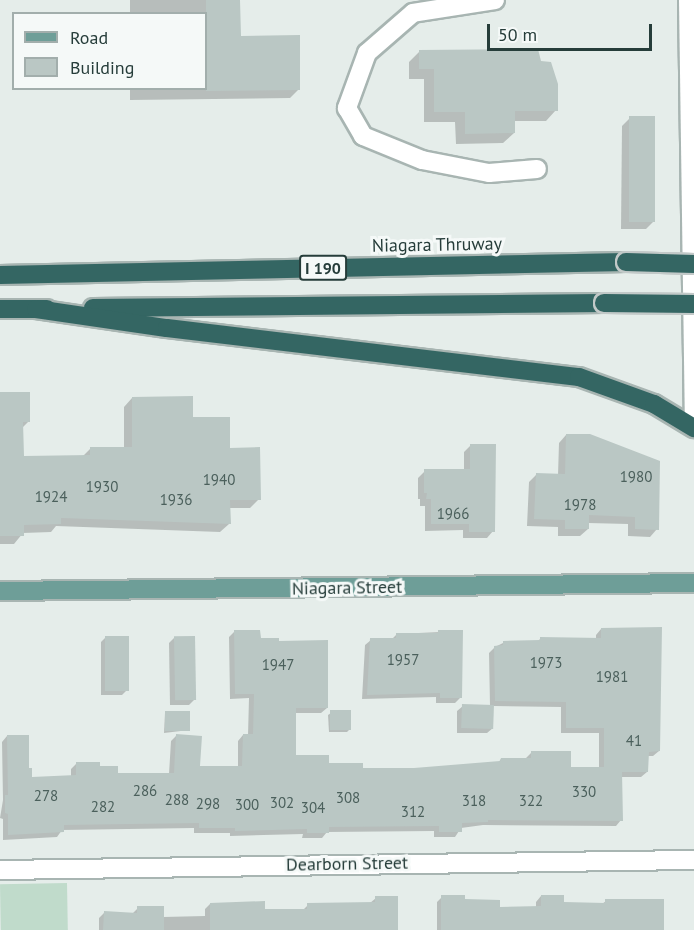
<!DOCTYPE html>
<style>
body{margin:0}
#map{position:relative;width:694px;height:930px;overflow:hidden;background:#e5edea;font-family:"PT Sans",sans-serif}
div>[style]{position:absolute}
.green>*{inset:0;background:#c0dbcb;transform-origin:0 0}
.shadow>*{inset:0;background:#0003}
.building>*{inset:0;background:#bac7c4;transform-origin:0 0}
.roads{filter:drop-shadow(2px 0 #a8b5b2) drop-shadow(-2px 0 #a8b5b2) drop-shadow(0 2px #a8b5b2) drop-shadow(0 -2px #a8b5b2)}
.minor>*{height:18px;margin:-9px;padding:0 9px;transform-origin:9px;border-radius:9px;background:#fff}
.major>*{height:18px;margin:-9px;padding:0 9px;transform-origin:9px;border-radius:9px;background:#6e9e98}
.highway>*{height:18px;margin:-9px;padding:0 9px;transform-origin:9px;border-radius:9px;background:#346663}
.bridges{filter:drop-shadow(2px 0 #c2c9c8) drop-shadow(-2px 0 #c2c9c8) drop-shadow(0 2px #c2c9c8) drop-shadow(0 -2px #c2c9c8)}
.highway-bridge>*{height:18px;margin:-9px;padding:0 9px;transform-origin:9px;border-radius:9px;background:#346663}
span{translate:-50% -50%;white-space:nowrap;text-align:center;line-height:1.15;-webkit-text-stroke:6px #f5f9f8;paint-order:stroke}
.number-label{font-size:15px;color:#4b605c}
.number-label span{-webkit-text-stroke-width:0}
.shield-label span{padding:2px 4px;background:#f5f9f8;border:2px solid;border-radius:4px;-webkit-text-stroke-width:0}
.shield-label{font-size:16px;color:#263d3a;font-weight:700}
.street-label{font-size:18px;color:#263d3a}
.legend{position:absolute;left:12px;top:12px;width:195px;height:78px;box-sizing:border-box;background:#f5f9f8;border:2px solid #a2aeac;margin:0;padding:8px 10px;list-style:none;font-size:18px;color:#263d3a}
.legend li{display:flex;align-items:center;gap:12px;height:30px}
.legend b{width:30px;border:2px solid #a2aeac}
.scale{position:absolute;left:487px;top:24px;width:165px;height:27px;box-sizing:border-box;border:3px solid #263d3a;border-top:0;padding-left:8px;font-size:18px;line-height:21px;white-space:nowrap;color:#263d3a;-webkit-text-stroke:4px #f5f9f8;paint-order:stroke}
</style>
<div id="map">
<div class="green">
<i style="left:67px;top:883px;width:47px;height:67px;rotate:89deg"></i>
</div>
<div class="shadow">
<i style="clip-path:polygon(130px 0,238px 0,239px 37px,299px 89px,290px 98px,130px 100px,130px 88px,206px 88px,206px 14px,130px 14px)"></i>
<i style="clip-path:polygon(420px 51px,556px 110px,546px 121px,514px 121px,514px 133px,503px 143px,456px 144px,455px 122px,424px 122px,424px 79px,409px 79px,409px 62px)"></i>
<i style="clip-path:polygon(630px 118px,654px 221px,646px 229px,621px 229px,622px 126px)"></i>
<i style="clip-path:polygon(0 394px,29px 421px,22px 428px,22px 457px,83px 456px,90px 449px,124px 449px,124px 407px,132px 398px,192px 419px,259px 499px,250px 508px,229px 508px,229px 524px,220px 532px,56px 526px,51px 532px,23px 533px,14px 544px,0 544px)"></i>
<i style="clip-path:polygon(566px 435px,657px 529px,650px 537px,628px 536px,628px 524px,588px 523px,588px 529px,580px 536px,558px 536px,558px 527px,527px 526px,529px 482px,536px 475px,558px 475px,559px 443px)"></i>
<i style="clip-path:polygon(471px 445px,493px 531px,487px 538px,463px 538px,463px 530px,425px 531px,425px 506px,420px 506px,420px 499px,418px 499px,418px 478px,425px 471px,464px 471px,464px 452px)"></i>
<i style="clip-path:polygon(601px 629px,659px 751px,653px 756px,648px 756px,647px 772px,641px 777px,620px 777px,621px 820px,616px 826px,483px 825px,461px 828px,455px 837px,434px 837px,434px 831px,327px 832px,322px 838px,302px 838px,303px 834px,230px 836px,230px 833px,194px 833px,194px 828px,62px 830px,57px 837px,3px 840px,3px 819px,0 818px,3px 800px,2px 742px,7px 736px,30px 778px,71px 777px,71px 769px,76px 764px,99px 767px,117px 774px,169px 774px,171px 741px,176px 736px,199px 767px,238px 768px,238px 741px,243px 735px,248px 735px,249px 698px,230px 699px,229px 637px,234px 632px,259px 639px,327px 708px,321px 713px,295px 713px,295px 757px,327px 765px,362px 769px,414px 769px,498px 763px,501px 759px,526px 758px,531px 753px,569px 769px,599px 769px,599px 733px,561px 733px,561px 707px,493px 706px,493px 728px,487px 733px,457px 733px,457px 711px,463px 706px,490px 706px,489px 653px,495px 647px,503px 643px,538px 641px,541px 638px,596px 639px,596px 635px)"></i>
<i style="clip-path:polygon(461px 631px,460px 698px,455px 703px,436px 703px,436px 697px,362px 699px,365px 645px,371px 640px,392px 639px,397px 634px)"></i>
<i style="clip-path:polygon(106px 637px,127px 690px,122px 695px,101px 695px,101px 642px)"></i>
<i style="clip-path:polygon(174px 638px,194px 700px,189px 705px,170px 705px,169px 643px)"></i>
<i style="clip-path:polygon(165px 713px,189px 730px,164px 733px)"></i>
<i style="clip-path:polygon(331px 713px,350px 729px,347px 732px,329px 732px,328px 715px)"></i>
<i style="clip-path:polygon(541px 896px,562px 903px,602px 904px,606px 901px,662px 930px,437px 930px,437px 902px,442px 897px,498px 908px,536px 908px,536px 902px)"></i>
<i style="clip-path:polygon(376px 898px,396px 930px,99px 930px,99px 918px,104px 913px,132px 914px,138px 908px,163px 917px,205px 916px,205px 909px,210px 904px,263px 911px,302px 911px,308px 905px,370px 903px)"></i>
</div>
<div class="building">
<i style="clip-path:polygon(206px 0,240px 0,241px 36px,300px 35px,300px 90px,206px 91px)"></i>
<i style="clip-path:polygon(538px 49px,541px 61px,551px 62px,558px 84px,558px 111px,515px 111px,515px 133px,465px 134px,465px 112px,434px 112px,434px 69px,419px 69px,419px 50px)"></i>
<i style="left:629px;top:116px;width:26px;height:106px"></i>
<i style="clip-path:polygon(0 392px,30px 392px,30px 422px,23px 422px,24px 456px,90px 455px,90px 447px,132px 447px,132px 397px,193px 396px,193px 417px,230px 417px,230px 448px,260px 447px,261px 500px,230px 500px,231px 524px,61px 518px,61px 524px,24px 525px,24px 536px,0 536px)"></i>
<i style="clip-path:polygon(566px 434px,590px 434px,660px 461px,659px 530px,635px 529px,635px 517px,589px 515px,589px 529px,565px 529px,565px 520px,534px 519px,536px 473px,565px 474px)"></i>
<i style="clip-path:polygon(470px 444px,496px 444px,495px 532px,469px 532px,469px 524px,431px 524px,431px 499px,426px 499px,427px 493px,424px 493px,424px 469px,470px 469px)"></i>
<i style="clip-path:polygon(662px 627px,660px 751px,649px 752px,648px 772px,622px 772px,623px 821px,488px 820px,488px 822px,462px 823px,462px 832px,439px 832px,439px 826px,329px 827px,329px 833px,307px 833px,307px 829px,235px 831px,235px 828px,199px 828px,199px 823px,64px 825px,64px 832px,8px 835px,8px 814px,5px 813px,5px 795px,8px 795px,7px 735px,29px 735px,29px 768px,32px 768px,32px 777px,76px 775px,76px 762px,100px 762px,100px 766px,118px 766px,118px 773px,174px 773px,176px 734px,202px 736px,200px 766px,242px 766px,243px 734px,253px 734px,254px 694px,235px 694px,234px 630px,260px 630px,261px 638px,279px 638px,279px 641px,328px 640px,328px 708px,296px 708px,296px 755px,329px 755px,329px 763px,363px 763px,363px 768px,414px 768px,500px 761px,501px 758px,531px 758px,531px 751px,571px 751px,571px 767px,604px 767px,604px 728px,566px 728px,566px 702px,495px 701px,494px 646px,503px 645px,503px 641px,540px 640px,540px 637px,601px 638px,601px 628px)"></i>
<i style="clip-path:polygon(438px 630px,463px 630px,462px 698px,440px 698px,440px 693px,367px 695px,370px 638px,396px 638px,396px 633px,438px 633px)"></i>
<i style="left:105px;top:636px;width:24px;height:55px"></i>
<i style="left:195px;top:636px;width:64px;height:21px;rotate:89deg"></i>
<i style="left:462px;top:704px;width:32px;height:24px;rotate:2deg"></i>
<i style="left:351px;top:710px;width:20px;height:21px;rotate:90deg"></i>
<i style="left:165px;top:711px;width:25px;height:20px"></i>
<i style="clip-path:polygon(441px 895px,465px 895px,465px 899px,500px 900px,500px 907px,541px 906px,541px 895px,564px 895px,564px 902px,605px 903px,605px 899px,664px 899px,664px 930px,441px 930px)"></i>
<i style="clip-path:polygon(375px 896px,398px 896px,398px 930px,210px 930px,210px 903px,265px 901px,265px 909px,307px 909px,307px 903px,375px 902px)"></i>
<i style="clip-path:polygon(137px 906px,164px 906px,164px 930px,103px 930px,104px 911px,137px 913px)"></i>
</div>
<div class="roads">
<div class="minor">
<i style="left:495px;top:0;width:83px;rotate:171deg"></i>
<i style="left:413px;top:13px;width:61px;rotate:139deg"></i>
<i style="left:367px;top:53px;width:59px;rotate:110deg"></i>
<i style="left:347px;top:108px;width:32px;rotate:60deg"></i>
<i style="left:363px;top:136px;width:64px;rotate:22.1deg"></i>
<i style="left:422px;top:160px;width:68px;rotate:11deg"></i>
<i style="left:489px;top:173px;width:48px;rotate:-4.8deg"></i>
<i style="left:688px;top:0;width:417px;rotate:89.2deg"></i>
<i style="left:0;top:870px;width:694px;rotate:-0.83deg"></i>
</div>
<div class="major">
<i style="left:0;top:591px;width:694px;rotate:-0.66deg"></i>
</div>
<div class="highway">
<i style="left:0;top:275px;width:626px;rotate:-1.19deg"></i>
<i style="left:93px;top:308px;width:511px;rotate:-0.56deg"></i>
<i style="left:0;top:309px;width:47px"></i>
<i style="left:36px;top:309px;width:132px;rotate:8.3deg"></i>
<i style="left:167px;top:328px;width:415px;rotate:6.8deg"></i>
<i style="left:579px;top:377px;width:80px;rotate:19.8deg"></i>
<i style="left:654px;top:404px;width:47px;rotate:31deg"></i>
</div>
</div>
<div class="bridges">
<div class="highway-bridge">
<i style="left:626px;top:262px;width:68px;rotate:1.7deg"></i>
<i style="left:604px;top:303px;width:90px;rotate:0.6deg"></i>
</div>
</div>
<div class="number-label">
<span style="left:636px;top:477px">1980</span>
<span style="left:219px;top:480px">1940</span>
<span style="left:102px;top:487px">1930</span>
<span style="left:51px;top:497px">1924</span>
<span style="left:176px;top:500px">1936</span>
<span style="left:580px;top:505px">1978</span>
<span style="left:453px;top:514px">1966</span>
<span style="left:403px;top:660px">1957</span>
<span style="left:546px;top:663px">1973</span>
<span style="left:278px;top:665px">1947</span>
<span style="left:612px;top:677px">1981</span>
<span style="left:634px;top:741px">41</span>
<span style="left:145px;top:791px">286</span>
<span style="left:584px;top:792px">330</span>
<span style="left:46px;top:796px">278</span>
<span style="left:348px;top:798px">308</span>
<span style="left:177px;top:800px">288</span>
<span style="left:474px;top:801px">318</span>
<span style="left:531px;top:801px">322</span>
<span style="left:282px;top:803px">302</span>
<span style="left:208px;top:804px">298</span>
<span style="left:247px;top:805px">300</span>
<span style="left:103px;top:807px">282</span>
<span style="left:313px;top:808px">304</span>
<span style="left:413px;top:812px">312</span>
</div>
<div class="shield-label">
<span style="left:323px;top:268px">I 190</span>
</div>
<div class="street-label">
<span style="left:437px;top:245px;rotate:-1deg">Niagara Thruway</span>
<span style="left:347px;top:588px;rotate:-1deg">Niagara Street</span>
<span style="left:347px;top:864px;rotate:-1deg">Dearborn Street</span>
</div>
<ul class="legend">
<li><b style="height:8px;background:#6e9e98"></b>Road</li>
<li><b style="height:16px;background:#bac7c4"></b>Building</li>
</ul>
<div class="scale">50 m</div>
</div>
